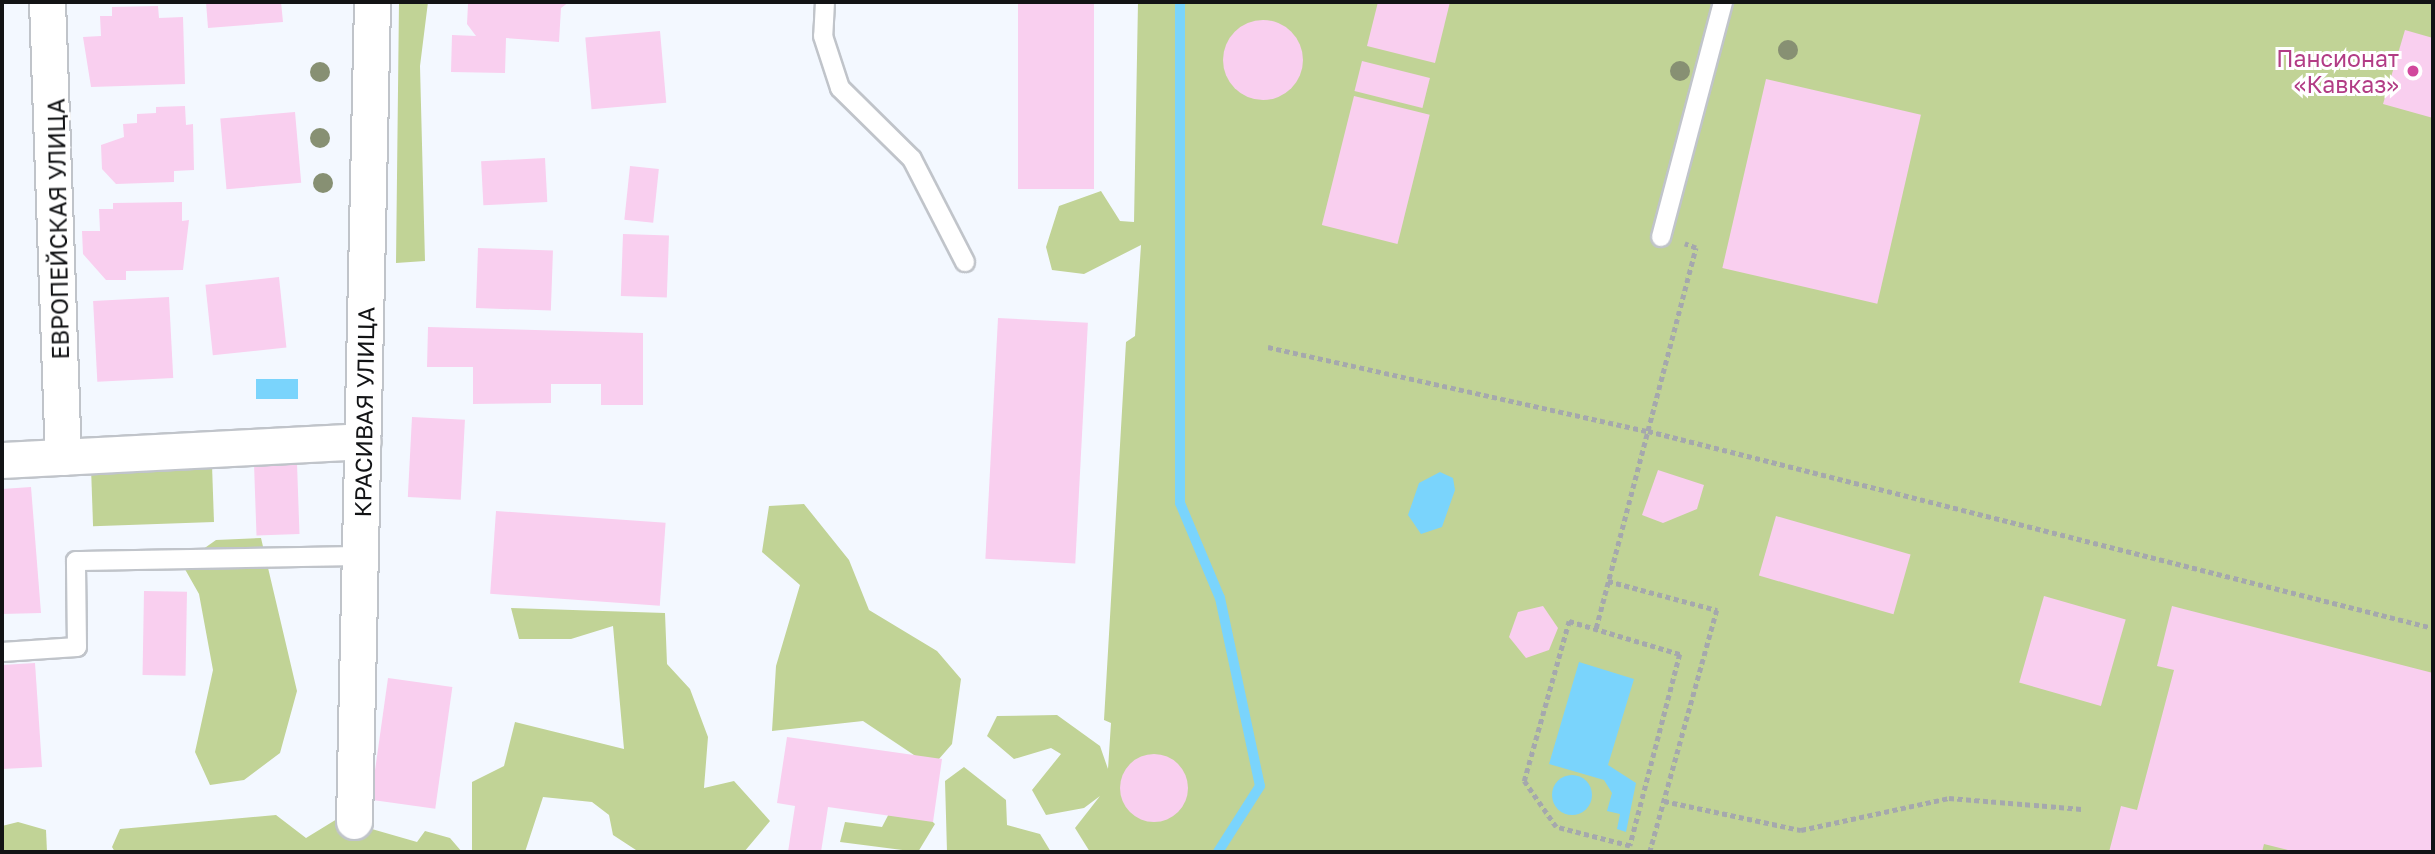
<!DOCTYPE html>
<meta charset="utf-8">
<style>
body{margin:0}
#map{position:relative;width:2435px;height:854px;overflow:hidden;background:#f3f8ff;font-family:"Golos Text",sans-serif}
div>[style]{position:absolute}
.green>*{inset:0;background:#c1d396;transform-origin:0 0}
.water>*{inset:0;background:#7ad4fc;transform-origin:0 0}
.round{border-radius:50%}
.stream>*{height:10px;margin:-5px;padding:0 5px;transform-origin:5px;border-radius:5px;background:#7ad4fc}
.building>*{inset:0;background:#f9cfef;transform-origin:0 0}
.path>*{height:4.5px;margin-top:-2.25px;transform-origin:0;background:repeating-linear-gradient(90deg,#a5a8ad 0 5px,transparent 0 8.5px)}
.roads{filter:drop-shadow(2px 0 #c0c4ca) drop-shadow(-2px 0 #c0c4ca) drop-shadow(0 2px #c0c4ca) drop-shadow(0 -2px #c0c4ca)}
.service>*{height:18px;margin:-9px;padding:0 9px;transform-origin:9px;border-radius:9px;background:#fff}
.minor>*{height:35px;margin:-17.5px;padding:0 17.5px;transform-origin:17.5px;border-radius:17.5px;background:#fff}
.trees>*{width:20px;height:20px;margin:-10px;border-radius:50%;background:#879073}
.dots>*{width:19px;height:19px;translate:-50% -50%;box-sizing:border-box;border:4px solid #fff;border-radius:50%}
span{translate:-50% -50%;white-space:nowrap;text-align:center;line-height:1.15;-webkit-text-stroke:6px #fff;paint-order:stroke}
.hotel-label{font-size:23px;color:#b23c85}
.right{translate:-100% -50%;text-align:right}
.street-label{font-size:23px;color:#121315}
.frame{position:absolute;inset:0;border:4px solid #121315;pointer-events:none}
</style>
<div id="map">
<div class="green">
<i style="clip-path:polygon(399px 2px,428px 2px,420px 66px,425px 261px,396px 263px)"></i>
<i style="clip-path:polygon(1138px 2px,2433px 2px,2433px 852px,1090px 852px,1075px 828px,1100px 796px,1084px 808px,1046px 815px,1032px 790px,1061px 754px,1051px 748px,1014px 759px,987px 736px,997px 716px,1057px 715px,1100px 746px,1108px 769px,1111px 723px,1104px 720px,1126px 342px,1135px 336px,1141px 245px,1084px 274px,1052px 270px,1046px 247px,1059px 206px,1101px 191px,1120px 221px,1134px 222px)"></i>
<i style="left:212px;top:465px;width:57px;height:121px;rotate:88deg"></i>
<i style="clip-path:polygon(804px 504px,849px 560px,869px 610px,937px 651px,961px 679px,952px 744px,932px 767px,863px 721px,772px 731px,776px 666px,800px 585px,762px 552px,769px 506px)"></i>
<i style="clip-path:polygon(261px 538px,297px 691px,280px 753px,244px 780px,210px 785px,195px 752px,213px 670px,199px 594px,182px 564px,216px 540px)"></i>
<i style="clip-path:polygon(511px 608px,665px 613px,667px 664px,690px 689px,708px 737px,704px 788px,734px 781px,770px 821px,744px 852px,639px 852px,613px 835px,609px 815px,592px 802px,543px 797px,525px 852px,472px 852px,472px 782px,504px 766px,515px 722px,624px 749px,613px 626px,571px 639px,519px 639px)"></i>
<i style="clip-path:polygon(964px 767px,1006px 800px,1007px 825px,1040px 834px,1051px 852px,947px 852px,945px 781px)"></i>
<i style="clip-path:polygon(895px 802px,915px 805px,935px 824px,918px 852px,840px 842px,845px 822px,882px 827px)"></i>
<i style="clip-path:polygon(276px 815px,306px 838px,337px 819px,417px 842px,425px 831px,450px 838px,462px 852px,115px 852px,112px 847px,120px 829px)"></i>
<i style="clip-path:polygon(18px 822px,46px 830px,47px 852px,2px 852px,2px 826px)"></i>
</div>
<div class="water">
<i style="left:256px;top:379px;width:42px;height:20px"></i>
<i style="clip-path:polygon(1440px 472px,1453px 478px,1455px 490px,1442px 527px,1421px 534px,1408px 515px,1419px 483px)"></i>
<i style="clip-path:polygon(1579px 662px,1634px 679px,1608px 765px,1636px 783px,1626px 832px,1617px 829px,1620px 814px,1607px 811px,1612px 793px,1604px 780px,1549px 764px)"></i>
<i class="round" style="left:1552px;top:775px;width:40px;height:40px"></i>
</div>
<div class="stream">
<i style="left:1180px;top:2px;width:501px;rotate:90deg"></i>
<i style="left:1180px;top:503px;width:103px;rotate:67.2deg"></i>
<i style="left:1220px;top:598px;width:192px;rotate:78deg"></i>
<i style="left:1260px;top:786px;width:78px;rotate:122.5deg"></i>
</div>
<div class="building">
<i style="clip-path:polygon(206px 2px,281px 2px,283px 22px,208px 28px)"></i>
<i style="clip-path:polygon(569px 2px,561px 8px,559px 42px,506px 38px,505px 73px,451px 72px,452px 35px,476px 36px,467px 24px,468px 4px)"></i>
<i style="left:1018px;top:2px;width:76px;height:187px"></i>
<i style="clip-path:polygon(1378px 2px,1450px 2px,1435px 63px,1367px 46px)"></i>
<i style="clip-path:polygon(158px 6px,159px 18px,183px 17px,185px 84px,91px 87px,83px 37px,101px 36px,100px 16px,112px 16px,112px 7px)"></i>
<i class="round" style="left:1223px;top:20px;width:80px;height:80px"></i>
<i style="clip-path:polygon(2405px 30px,2433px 38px,2433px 118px,2383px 104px)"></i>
<i style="left:660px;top:31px;width:72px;height:75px;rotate:85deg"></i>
<i style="left:1362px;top:61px;width:70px;height:31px;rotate:14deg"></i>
<i style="left:1766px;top:79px;width:159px;height:194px;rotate:13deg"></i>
<i style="left:1354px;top:96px;width:78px;height:133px;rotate:14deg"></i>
<i style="clip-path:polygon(185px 106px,186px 125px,193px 124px,194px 170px,174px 171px,174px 182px,116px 184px,102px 169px,101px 145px,124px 137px,123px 124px,137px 123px,137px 114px,156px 113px,156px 107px)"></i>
<i style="left:295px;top:112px;width:71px;height:75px;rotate:85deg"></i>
<i style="left:545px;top:158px;width:44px;height:64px;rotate:87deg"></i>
<i style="left:630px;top:166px;width:29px;height:54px;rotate:6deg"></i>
<i style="clip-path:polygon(182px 202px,182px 221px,189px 220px,183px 270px,126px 271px,126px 280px,106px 280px,83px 254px,82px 231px,100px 231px,99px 209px,113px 209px,113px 203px)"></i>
<i style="left:623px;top:234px;width:46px;height:62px;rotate:2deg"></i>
<i style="left:478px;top:248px;width:75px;height:60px;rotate:2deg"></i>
<i style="left:279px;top:277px;width:71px;height:74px;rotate:84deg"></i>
<i style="left:169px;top:297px;width:81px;height:76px;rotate:87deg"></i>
<i style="left:998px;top:318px;width:90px;height:241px;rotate:3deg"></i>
<i style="clip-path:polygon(428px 327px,643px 333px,643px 405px,601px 405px,601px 384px,551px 384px,551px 403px,473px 404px,473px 367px,427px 367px)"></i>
<i style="left:412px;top:417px;width:53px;height:80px;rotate:3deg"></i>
<i style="left:297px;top:463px;width:71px;height:43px;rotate:88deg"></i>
<i style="clip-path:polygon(1658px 470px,1704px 485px,1697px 509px,1663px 523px,1642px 515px)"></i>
<i style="clip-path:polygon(31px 487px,41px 613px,2px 614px,2px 489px)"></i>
<i style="left:496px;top:511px;width:170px;height:83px;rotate:4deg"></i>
<i style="left:1776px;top:516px;width:140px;height:62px;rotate:16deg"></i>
<i style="left:144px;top:591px;width:43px;height:84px;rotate:1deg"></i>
<i style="left:2044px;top:596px;width:85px;height:90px;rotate:16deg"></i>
<i style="clip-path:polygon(1543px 606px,1558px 628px,1549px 650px,1526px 658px,1509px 637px,1518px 612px)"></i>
<i style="clip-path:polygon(2172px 606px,2433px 673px,2433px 852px,2296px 852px,2264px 844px,2262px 852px,2109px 852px,2121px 806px,2137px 810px,2174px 670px,2157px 666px)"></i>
<i style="clip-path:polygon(35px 663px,42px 767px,2px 769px,2px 665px)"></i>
<i style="left:388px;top:678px;width:65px;height:123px;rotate:8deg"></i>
<i style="clip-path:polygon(787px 737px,942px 759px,933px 822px,828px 807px,821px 852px,788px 852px,795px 806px,777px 803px)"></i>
<i class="round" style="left:1120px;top:754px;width:68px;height:68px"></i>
</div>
<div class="path">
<i style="left:1268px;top:347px;width:389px;rotate:12.5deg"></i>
<i style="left:1648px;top:431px;width:809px;rotate:14.09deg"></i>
<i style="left:1608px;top:581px;width:113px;rotate:14.9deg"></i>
<i style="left:1717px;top:610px;width:251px;rotate:105.5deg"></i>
<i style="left:1569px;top:621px;width:116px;rotate:16.6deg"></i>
<i style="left:1680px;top:654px;width:198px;rotate:104.6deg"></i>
<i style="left:1630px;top:846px;width:76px;rotate:-165.6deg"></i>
<i style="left:1556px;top:827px;width:56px;rotate:-124.8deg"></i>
<i style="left:1524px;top:781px;width:166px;rotate:-74.3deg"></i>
<i style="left:1596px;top:628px;width:393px;rotate:-75.3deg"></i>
<i style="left:1696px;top:248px;width:12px;rotate:-160deg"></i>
<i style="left:1664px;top:801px;width:140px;rotate:12deg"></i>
<i style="left:1801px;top:830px;width:151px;rotate:-12.2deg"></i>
<i style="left:1949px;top:798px;width:133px;rotate:4.7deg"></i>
</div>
<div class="roads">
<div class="service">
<i style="left:825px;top:2px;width:34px;rotate:93deg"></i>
<i style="left:823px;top:36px;width:55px;rotate:71.9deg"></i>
<i style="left:840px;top:88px;width:101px;rotate:44.6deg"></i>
<i style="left:912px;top:159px;width:116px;rotate:62.8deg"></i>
<i style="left:1661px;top:237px;width:243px;rotate:-75.2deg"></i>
<i style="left:2px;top:652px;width:75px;rotate:-3.8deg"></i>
<i style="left:77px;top:647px;width:86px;rotate:-90.7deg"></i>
<i style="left:76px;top:561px;width:285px;rotate:-1deg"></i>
</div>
<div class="minor">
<i style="left:47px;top:2px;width:455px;rotate:88deg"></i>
<i style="left:2px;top:460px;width:361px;rotate:-3deg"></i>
<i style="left:354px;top:821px;width:819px;rotate:-88.74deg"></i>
</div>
</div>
<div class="trees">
<i style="left:1788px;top:50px"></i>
<i style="left:1680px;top:71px"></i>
<i style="left:320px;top:72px"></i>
<i style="left:320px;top:138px"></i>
<i style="left:323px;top:183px"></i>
</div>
<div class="dots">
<i style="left:2413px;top:71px;background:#d1479c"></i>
</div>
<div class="hotel-label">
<span class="right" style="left:2399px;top:71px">Пансионат<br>«Кавказ»</span>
</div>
<div class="street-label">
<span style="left:58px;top:229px;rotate:-91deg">ЕВРОПЕЙСКАЯ УЛИЦА</span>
<span style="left:364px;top:412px;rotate:-89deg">КРАСИВАЯ УЛИЦА</span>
</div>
<div class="frame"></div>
</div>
